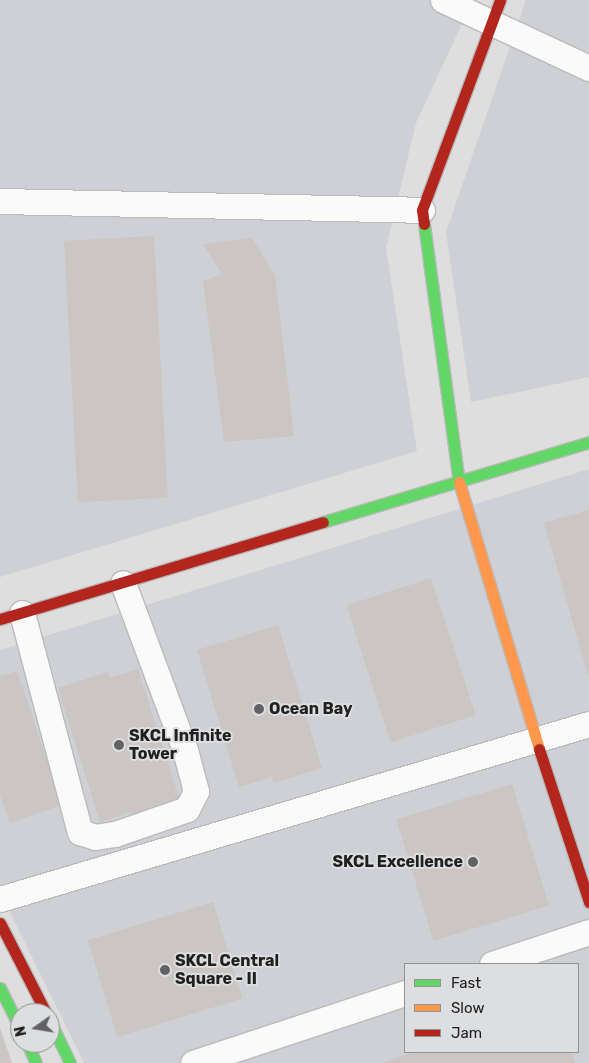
<!DOCTYPE html>
<style>
body{margin:0}
#map{position:relative;width:589px;height:1063px;overflow:hidden;background:#dededf;font-family:Rubik,sans-serif}
div>[style]{position:absolute}
.built>*{inset:0;background:#ced0d5}
.building>*{inset:0;background:#cbc5c3;transform-origin:0 0}
.roads{filter:drop-shadow(1px 0 #bababb) drop-shadow(-1px 0 #bababb) drop-shadow(0 1px #bababb) drop-shadow(0 -1px #bababb)}
.street>*{height:25px;margin:-12.5px;padding:0 12.5px;transform-origin:12.5px;border-radius:12.5px;background:#fafafa}
.fast>*{height:11px;margin:-5.5px;padding:0 5.5px;transform-origin:5.5px;border-radius:5.5px;background:#63d668}
.slow>*{height:11px;margin:-5.5px;padding:0 5.5px;transform-origin:5.5px;border-radius:5.5px;background:#ff974d}
.jam>*{height:11px;margin:-5.5px;padding:0 5.5px;transform-origin:5.5px;border-radius:5.5px;background:#b3261e}
.dots>*{width:14px;height:14px;translate:-50% -50%;box-sizing:border-box;border:2px solid #dddee0;border-radius:50%}
span{translate:-50% -50%;white-space:nowrap;text-align:center;line-height:1.15;-webkit-text-stroke:4px #dddee0;paint-order:stroke}
.poi-label{font-size:16px;color:#202021;font-weight:700}
.left{translate:0 -50%;text-align:left}
.right{translate:-100% -50%;text-align:right}
.legend{position:absolute;left:404px;top:963px;width:175px;height:90px;box-sizing:border-box;background:#dddee0;border:1px solid #919294;margin:0;padding:6px 9px;list-style:none;font-size:15px;color:#202021}
.legend li{display:flex;align-items:center;gap:10px;height:25px}
.legend b{width:25px;border:1px solid #919294}
.north{position:absolute;left:10px;top:1003px;width:50px;height:50px;box-sizing:border-box;background:#dddee0;border:1px solid #919294;border-radius:50%;rotate:257deg;font-size:14px;font-weight:700;line-height:20px;text-align:center;color:#202021}
.north::after{content:'';display:block;margin:auto;width:18px;height:22px;background:#626264;clip-path:polygon(50% 0,100% 100%,50% 72%,0 100%)}
</style>
<div id="map">
<div class="built">
<i style="clip-path:polygon(0 0,473px 0,416px 123px,386px 248px,417px 451px,0 577px)"></i>
<i style="clip-path:polygon(526px 0,589px 0,589px 377px,471px 402px,446px 232px)"></i>
<i style="clip-path:polygon(evenodd,589px 469px,589px 1063px,84px 1063px,0 892px,0 650px,589px 469px,405px 964px,578px 964px,578px 1052px,405px 1052px,405px 964px)"></i>
</div>
<div class="building">
<i style="left:154px;top:236px;width:262px;height:90px;rotate:87deg"></i>
<i style="clip-path:polygon(252px 238px,275px 275px,294px 436px,224px 442px,203px 281px,222px 274px,203px 244px)"></i>
<i style="clip-path:polygon(589px 510px,589px 675px,588px 675px,544px 523px)"></i>
<i style="left:431px;top:578px;width:144px;height:89px;rotate:72deg"></i>
<i style="clip-path:polygon(278px 625px,322px 768px,274px 783px,272px 777px,239px 787px,197px 650px)"></i>
<i style="clip-path:polygon(138px 669px,180px 801px,133px 816px,131px 812px,100px 822px,58px 688px,108px 672px,110px 678px)"></i>
<i style="clip-path:polygon(17px 671px,62px 805px,10px 823px,0 795px,0 676px)"></i>
<i style="left:512px;top:784px;width:127px;height:121px;rotate:73deg"></i>
<i style="left:213px;top:902px;width:101px;height:131px;rotate:73deg"></i>
<i style="clip-path:polygon(0 1029px,0 1028px,12px 1063px,0 1063px)"></i>
<i style="clip-path:polygon(415px 1052px,572px 1052px,575px 1063px,382px 1063px)"></i>
</div>
<div class="roads">
<div class="street">
<i style="left:443px;top:0;width:161px;rotate:25deg"></i>
<i style="left:0;top:201px;width:422px;rotate:1.2deg"></i>
<i style="left:22px;top:613px;width:227px;rotate:75.2deg"></i>
<i style="left:80px;top:832px;width:16px;rotate:18deg"></i>
<i style="left:95px;top:837px;width:20px;rotate:-9deg"></i>
<i style="left:115px;top:834px;width:76px;rotate:-19.1deg"></i>
<i style="left:187px;top:809px;width:20px;rotate:-63deg"></i>
<i style="left:196px;top:791px;width:42px;rotate:-105deg"></i>
<i style="left:185px;top:750px;width:178px;rotate:-110.4deg"></i>
<i style="left:0;top:899px;width:614px;rotate:-16.55deg"></i>
<i style="left:492px;top:964px;width:102px;rotate:-18.3deg"></i>
<i style="left:193px;top:1063px;width:223px;rotate:-18.3deg"></i>
</div>
<div class="fast">
<i style="left:424px;top:224px;width:260px;rotate:82.3deg"></i>
<i style="left:323px;top:522px;width:278px;rotate:-16.7deg"></i>
<i style="left:0;top:988px;width:45px;rotate:63.4deg"></i>
<i style="left:50px;top:1021px;width:47px;rotate:64.5deg"></i>
<i style="left:27px;top:1043px;width:22px;rotate:66deg"></i>
</div>
<div class="slow">
<i style="left:459px;top:482px;width:279px;rotate:73.3deg"></i>
</div>
<div class="jam">
<i style="left:424px;top:224px;width:14px;rotate:-98deg"></i>
<i style="left:422px;top:210px;width:224px;rotate:-69.6deg"></i>
<i style="left:0;top:619px;width:337px;rotate:-16.7deg"></i>
<i style="left:539px;top:749px;width:161px;rotate:71.9deg"></i>
<i style="left:0;top:923px;width:101px;rotate:62.9deg"></i>
</div>
</div>
<div class="dots">
<i style="left:259px;top:709px;background:#626264"></i>
<i style="left:119px;top:745px;background:#626264"></i>
<i style="left:473px;top:862px;background:#626264"></i>
<i style="left:165px;top:970px;background:#626264"></i>
</div>
<div class="poi-label">
<span class="left" style="left:269px;top:709px">Ocean Bay</span>
<span class="left" style="left:129px;top:745px">SKCL Infinite<br>Tower</span>
<span class="right" style="left:463px;top:862px">SKCL Excellence</span>
<span class="left" style="left:175px;top:970px">SKCL Central<br>Square - II</span>
</div>
<ul class="legend">
<li><b style="height:6px;background:#63d668"></b>Fast</li>
<li><b style="height:6px;background:#ff974d"></b>Slow</li>
<li><b style="height:6px;background:#b3261e"></b>Jam</li>
</ul>
<div class="north">N</div>
</div>
